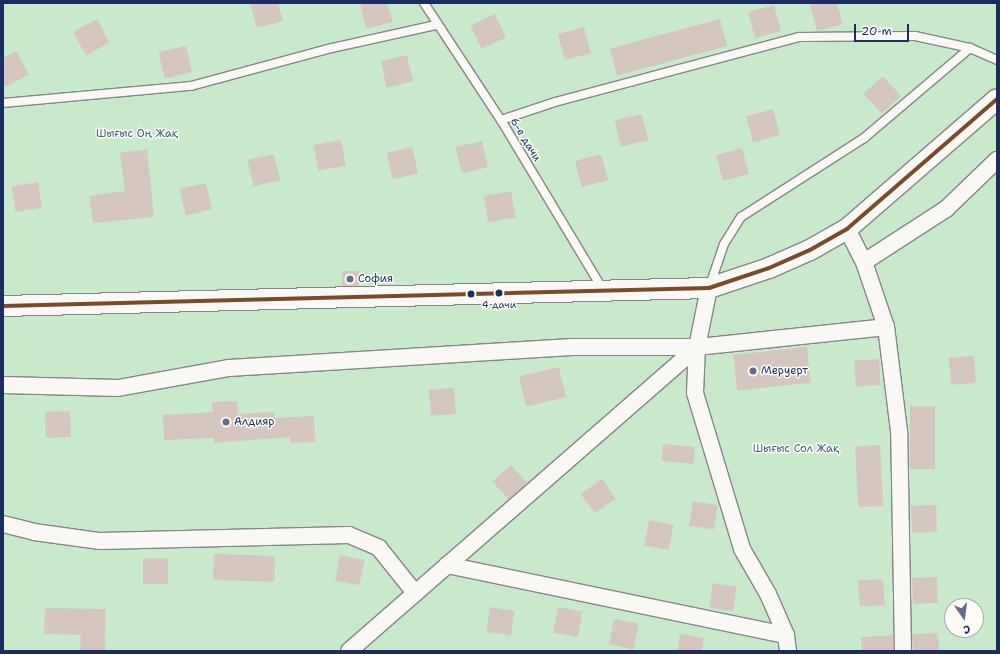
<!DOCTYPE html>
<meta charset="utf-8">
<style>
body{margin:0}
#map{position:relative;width:1000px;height:654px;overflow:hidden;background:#ede4dd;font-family:"Shantell Sans",sans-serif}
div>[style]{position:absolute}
.green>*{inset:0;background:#c9eaca}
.building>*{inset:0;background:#d5c7bf;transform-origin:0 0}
.roads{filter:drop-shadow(1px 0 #86858b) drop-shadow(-1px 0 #86858b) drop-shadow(0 1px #86858b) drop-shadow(0 -1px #86858b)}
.service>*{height:8px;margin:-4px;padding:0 4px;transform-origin:4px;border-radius:4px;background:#f9f8f5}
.minor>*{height:16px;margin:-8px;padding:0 8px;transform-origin:8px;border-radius:8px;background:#f9f8f5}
.tertiary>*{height:20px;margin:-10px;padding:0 10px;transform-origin:10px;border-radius:10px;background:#f9f8f5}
.bus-1>*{height:4px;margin:-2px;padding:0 2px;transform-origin:2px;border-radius:2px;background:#7a4b2a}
.dots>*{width:11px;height:11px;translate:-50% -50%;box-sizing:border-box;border:2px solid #fdfcf7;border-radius:50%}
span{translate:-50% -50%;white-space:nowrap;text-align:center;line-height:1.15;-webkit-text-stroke:3px #fdfcf7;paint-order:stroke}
.bus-label{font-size:10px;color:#1b2f5e}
.park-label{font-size:11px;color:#3f5f75}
.street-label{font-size:11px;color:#1b2f5e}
.poi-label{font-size:11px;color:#1b2f5e}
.left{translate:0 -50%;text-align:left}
.frame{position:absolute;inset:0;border:4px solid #1b2f5e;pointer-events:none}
.north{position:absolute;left:944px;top:598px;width:40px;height:40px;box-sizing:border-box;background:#fdfcf7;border:1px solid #a3aaba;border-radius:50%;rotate:166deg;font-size:11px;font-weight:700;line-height:16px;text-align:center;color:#1b2f5e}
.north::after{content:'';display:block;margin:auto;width:14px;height:18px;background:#646e8a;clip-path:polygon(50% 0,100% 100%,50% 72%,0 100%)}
.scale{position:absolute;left:854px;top:24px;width:55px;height:18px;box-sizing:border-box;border:2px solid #1b2f5e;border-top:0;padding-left:5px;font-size:12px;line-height:14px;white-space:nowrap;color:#1b2f5e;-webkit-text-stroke:3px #fdfcf7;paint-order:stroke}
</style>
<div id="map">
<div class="green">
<i style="clip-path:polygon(evenodd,3px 3px,997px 3px,997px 651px,3px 651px,3px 3px,952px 606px,976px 606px,976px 630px,952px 630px,952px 606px)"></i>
</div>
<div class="building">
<i style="clip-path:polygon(250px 3px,278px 3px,283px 21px,257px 28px)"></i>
<i style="clip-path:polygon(360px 3px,387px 3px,393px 22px,366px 29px)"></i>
<i style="clip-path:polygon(818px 3px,837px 3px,843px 24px,817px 31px,810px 5px)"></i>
<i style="left:774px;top:5px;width:27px;height:27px;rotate:75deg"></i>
<i style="left:495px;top:14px;width:26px;height:27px;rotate:65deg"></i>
<i style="left:97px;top:19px;width:27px;height:27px;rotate:62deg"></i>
<i style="left:720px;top:19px;width:28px;height:114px;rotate:75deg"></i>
<i style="left:584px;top:27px;width:27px;height:27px;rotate:75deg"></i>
<i style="left:186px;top:46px;width:27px;height:28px;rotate:77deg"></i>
<i style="clip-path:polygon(16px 51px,29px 75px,3px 88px,3px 58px)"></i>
<i style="left:407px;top:55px;width:27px;height:27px;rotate:77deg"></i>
<i style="left:883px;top:76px;width:27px;height:26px;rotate:48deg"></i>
<i style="left:773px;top:109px;width:27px;height:28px;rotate:75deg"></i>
<i style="left:642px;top:114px;width:27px;height:28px;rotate:77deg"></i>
<i style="left:341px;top:140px;width:26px;height:28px;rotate:79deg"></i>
<i style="left:482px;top:141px;width:27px;height:27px;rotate:77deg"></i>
<i style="left:412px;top:147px;width:27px;height:26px;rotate:77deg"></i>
<i style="left:742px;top:148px;width:27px;height:27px;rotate:75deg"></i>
<i style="clip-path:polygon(147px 149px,154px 217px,93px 223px,89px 196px,125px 191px,120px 153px)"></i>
<i style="left:274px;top:154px;width:27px;height:27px;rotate:77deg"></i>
<i style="left:601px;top:154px;width:27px;height:27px;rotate:75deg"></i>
<i style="left:38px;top:182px;width:26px;height:27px;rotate:81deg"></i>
<i style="left:206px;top:183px;width:27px;height:27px;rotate:77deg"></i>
<i style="left:511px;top:191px;width:27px;height:28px;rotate:80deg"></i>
<i style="left:342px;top:271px;width:17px;height:15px"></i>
<i style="left:807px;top:347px;width:36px;height:74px;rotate:84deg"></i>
<i style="left:974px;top:356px;width:27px;height:25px;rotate:86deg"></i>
<i style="left:879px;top:359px;width:26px;height:25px;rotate:86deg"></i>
<i style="left:559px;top:367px;width:31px;height:41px;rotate:77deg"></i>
<i style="left:454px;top:388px;width:26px;height:25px;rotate:86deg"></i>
<i style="clip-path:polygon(237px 401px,238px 414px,274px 412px,274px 418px,314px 416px,315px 442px,290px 443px,290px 437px,214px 443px,214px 438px,164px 440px,163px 415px,213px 412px,212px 402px)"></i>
<i style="left:935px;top:406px;width:63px;height:25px;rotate:90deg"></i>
<i style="left:70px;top:411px;width:26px;height:25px;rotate:88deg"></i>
<i style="left:663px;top:444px;width:32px;height:17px;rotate:5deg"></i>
<i style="left:880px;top:445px;width:61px;height:25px;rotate:87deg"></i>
<i style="left:511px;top:465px;width:24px;height:25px;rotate:48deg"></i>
<i style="left:602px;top:479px;width:24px;height:26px;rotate:55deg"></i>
<i style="left:693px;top:501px;width:25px;height:25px;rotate:9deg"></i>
<i style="left:936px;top:505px;width:27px;height:25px;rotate:88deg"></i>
<i style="left:649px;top:520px;width:25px;height:26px;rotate:11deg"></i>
<i style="left:340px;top:555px;width:25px;height:26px;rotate:11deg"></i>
<i style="left:275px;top:556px;width:26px;height:61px;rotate:92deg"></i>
<i style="left:143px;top:558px;width:25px;height:26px"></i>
<i style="left:937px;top:577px;width:26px;height:25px;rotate:88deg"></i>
<i style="left:883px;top:579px;width:26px;height:25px;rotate:86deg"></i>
<i style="left:713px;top:583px;width:24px;height:25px;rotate:9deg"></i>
<i style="left:490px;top:607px;width:25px;height:25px;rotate:9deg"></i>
<i style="left:558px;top:607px;width:25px;height:26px;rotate:11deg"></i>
<i style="clip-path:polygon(45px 608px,106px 609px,105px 651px,80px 651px,81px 635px,44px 634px)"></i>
<i style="left:614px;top:619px;width:25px;height:26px;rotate:11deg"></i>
<i style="left:938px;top:633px;width:18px;height:26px;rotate:87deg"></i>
<i style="clip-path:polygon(680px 634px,704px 638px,702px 651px,677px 651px)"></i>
<i style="left:893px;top:635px;width:16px;height:32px;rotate:86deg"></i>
</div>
<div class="roads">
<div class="service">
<i style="left:424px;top:3px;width:140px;rotate:56.7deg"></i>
<i style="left:501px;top:120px;width:198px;rotate:59deg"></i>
<i style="left:3px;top:103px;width:189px;rotate:-5.2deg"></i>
<i style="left:191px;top:86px;width:146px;rotate:-15.1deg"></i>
<i style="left:332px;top:48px;width:107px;rotate:-12.5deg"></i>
<i style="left:501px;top:120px;width:57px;rotate:-18.4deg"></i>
<i style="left:555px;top:102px;width:253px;rotate:-14.9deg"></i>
<i style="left:799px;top:37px;width:116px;rotate:-0.5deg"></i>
<i style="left:915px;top:36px;width:56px;rotate:12.3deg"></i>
<i style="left:970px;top:48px;width:30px;rotate:24deg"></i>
<i style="left:710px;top:285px;width:43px;rotate:-71.1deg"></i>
<i style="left:724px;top:244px;width:32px;rotate:-58deg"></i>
<i style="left:741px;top:217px;width:146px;rotate:-32.7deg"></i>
<i style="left:864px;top:138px;width:139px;rotate:-40.3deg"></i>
</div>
<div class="minor">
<i style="left:847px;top:229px;width:37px;rotate:63deg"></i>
<i style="left:709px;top:288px;width:60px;rotate:101.5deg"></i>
<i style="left:697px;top:347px;width:46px;rotate:92.5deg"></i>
<i style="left:695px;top:393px;width:163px;rotate:73.2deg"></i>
<i style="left:742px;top:549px;width:52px;rotate:60deg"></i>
<i style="left:768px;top:594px;width:45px;rotate:66.3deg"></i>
<i style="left:786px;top:635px;width:16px;rotate:83deg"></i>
<i style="left:3px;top:385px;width:115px;rotate:1.5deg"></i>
<i style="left:118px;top:388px;width:113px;rotate:-10.2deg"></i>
<i style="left:229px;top:368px;width:343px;rotate:-3.5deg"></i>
<i style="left:571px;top:347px;width:126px"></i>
<i style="left:697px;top:347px;width:190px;rotate:-6deg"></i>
<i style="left:3px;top:524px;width:32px;rotate:14deg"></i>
<i style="left:34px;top:532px;width:67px;rotate:7.8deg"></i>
<i style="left:100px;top:541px;width:249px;rotate:-1.4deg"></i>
<i style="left:349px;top:535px;width:33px;rotate:23deg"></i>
<i style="left:379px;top:548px;width:58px;rotate:51.3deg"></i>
<i style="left:447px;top:565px;width:346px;rotate:11.7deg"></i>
<i style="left:349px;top:651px;width:462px;rotate:-41.1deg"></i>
<i style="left:903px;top:651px;width:220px;rotate:-91deg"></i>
<i style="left:899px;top:431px;width:105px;rotate:-97.1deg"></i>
<i style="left:886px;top:327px;width:69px;rotate:-108.7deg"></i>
<i style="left:864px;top:262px;width:98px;rotate:-32.9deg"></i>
<i style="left:946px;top:209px;width:71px;rotate:-43.9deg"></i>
</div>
<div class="tertiary">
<i style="left:3px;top:306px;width:706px;rotate:-1.46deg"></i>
<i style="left:709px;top:288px;width:63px;rotate:-18.4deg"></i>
<i style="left:769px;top:268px;width:45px;rotate:-23.7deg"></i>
<i style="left:810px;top:250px;width:43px;rotate:-29.6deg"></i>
<i style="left:847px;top:229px;width:198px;rotate:-40.9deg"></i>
</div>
</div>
<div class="bus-1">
<i style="left:3px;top:306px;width:706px;rotate:-1.46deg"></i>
<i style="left:709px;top:288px;width:63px;rotate:-18.4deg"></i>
<i style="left:769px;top:268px;width:45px;rotate:-23.7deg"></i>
<i style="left:810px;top:250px;width:43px;rotate:-29.6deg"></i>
<i style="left:847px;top:229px;width:198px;rotate:-40.9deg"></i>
</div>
<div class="dots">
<i style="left:350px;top:279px;background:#646e8a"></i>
<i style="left:499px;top:293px;background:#1b2f5e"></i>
<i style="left:471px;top:294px;background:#1b2f5e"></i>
<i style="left:753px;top:371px;background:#646e8a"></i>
<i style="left:226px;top:422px;background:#646e8a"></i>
</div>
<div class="bus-label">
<span style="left:499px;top:305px">4 дачи</span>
</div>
<div class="park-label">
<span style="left:137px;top:134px">Шығыс Оң Жақ</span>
<span style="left:796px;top:449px">Шығыс Сол Жақ</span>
</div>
<div class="street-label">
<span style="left:525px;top:140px;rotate:59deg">6-е дачи</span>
</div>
<div class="poi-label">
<span class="left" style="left:358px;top:279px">София</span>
<span class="left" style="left:761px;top:371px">Меруерт</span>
<span class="left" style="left:234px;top:422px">Алдияр</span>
</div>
<div class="frame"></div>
<div class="north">С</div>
<div class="scale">20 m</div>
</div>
